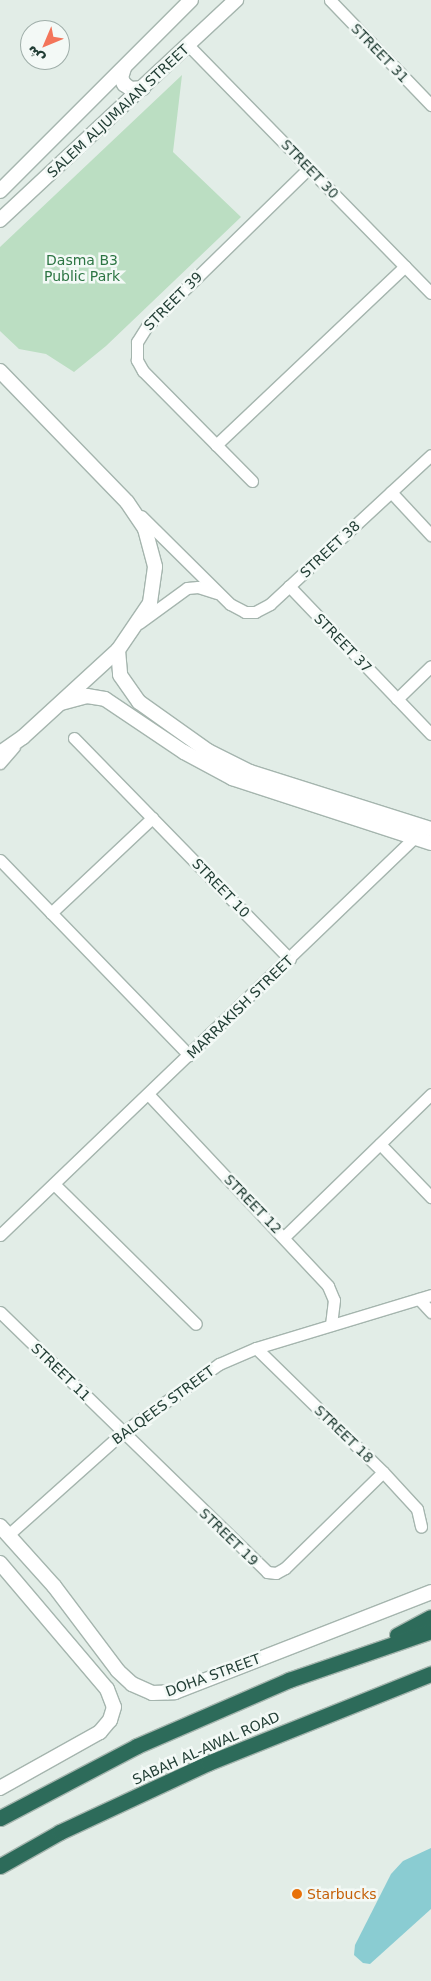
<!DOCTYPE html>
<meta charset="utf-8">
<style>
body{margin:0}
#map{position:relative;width:431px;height:1981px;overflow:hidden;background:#e2ede7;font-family:"DejaVu Sans",Vazirmatn,sans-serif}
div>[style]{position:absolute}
.green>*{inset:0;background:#bbdec2}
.water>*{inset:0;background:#8accd2}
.roads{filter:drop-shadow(1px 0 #a5b5ae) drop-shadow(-1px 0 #a5b5ae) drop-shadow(0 1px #a5b5ae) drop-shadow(0 -1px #a5b5ae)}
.minor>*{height:11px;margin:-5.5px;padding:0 5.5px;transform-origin:5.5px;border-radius:5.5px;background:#fff}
.tertiary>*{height:14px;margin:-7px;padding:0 7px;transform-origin:7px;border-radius:7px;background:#fff}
.motorway>*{height:15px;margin:-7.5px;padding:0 7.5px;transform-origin:7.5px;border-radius:7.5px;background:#2d6b5a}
.dots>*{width:14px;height:14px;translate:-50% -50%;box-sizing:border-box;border:2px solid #f3f9f6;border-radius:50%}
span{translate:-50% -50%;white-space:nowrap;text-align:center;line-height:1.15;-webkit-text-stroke:5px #f3f9f6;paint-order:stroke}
.street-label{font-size:14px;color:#223e35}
.park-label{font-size:14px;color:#2c7543}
.food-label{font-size:14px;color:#c56008}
.left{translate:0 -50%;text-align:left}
.north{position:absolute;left:20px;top:20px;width:50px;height:50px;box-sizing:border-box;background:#f3f9f6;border:1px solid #9faea9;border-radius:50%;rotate:225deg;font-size:14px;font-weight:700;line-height:20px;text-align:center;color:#223e35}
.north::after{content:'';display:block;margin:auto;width:18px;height:22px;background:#f3755a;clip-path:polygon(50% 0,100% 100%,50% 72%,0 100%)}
</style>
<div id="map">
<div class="green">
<i style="clip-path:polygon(182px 75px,173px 152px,241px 217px,106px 346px,74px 372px,46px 354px,19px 349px,0 331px,0 247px)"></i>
</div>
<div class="water">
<i style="clip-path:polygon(431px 1848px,431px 1909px,370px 1964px,363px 1963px,354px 1955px,355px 1945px,391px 1874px,403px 1861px)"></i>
</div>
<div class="roads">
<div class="minor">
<i style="left:330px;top:0;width:146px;rotate:46.1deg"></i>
<i style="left:188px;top:45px;width:347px;rotate:45.6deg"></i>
<i style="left:216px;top:445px;width:260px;rotate:-43.4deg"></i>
<i style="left:252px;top:481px;width:155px;rotate:-134.7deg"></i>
<i style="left:143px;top:371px;width:13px;rotate:-119deg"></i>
<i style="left:137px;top:360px;width:18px;rotate:-90deg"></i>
<i style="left:137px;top:342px;width:19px;rotate:-58deg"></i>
<i style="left:147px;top:326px;width:226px;rotate:-44.3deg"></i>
<i style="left:391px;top:492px;width:59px;rotate:47.1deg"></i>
<i style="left:141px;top:516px;width:125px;rotate:44.7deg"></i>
<i style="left:230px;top:604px;width:17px;rotate:28deg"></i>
<i style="left:245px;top:612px;width:10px"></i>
<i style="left:255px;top:612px;width:17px;rotate:-28deg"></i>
<i style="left:270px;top:604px;width:219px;rotate:-42.8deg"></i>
<i style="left:289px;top:586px;width:205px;rotate:46.2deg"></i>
<i style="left:139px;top:623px;width:59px;rotate:-36.1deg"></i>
<i style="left:187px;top:588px;width:11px;rotate:-5deg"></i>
<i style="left:198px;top:587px;width:19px;rotate:18deg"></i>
<i style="left:397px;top:699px;width:47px;rotate:-44.1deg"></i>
<i style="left:74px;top:738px;width:309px;rotate:45.7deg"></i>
<i style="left:0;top:763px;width:21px;rotate:-49deg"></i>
<i style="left:0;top:860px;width:272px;rotate:45.9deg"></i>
<i style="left:51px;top:913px;width:139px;rotate:-43.2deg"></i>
<i style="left:148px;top:1094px;width:263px;rotate:46.8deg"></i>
<i style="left:328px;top:1286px;width:15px;rotate:67deg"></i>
<i style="left:334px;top:1300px;width:25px;rotate:97deg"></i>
<i style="left:380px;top:1144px;width:74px;rotate:46.1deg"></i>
<i style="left:54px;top:1184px;width:199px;rotate:44.6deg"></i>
<i style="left:0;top:1235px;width:581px;rotate:-43.81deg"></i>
<i style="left:284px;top:1237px;width:205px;rotate:-44.2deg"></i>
<i style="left:419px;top:1299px;width:18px;rotate:47deg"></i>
<i style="left:0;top:1312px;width:373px;rotate:44.2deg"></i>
<i style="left:267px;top:1572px;width:9px;rotate:6deg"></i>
<i style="left:276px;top:1573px;width:10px;rotate:-29deg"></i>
<i style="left:285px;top:1568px;width:137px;rotate:-44.4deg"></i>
<i style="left:256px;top:1348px;width:177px;rotate:44.3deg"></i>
<i style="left:383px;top:1472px;width:50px;rotate:47.4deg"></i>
<i style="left:417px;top:1509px;width:18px;rotate:77deg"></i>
<i style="left:8px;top:1535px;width:154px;rotate:-41.8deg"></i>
<i style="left:123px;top:1432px;width:118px;rotate:-35.3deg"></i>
<i style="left:219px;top:1364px;width:40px;rotate:-23.4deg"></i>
<i style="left:256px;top:1348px;width:183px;rotate:-16.8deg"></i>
</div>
<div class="tertiary">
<i style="left:124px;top:68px;width:10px;rotate:107deg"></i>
<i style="left:121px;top:78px;width:7px;rotate:63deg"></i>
<i style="left:124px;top:84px;width:9px;rotate:36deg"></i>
<i style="left:131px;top:89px;width:12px;rotate:-5deg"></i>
<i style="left:0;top:191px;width:270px;rotate:-45deg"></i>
<i style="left:0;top:220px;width:323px;rotate:-43deg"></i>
<i style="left:0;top:371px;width:182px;rotate:45.9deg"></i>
<i style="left:127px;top:502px;width:32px;rotate:56deg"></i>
<i style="left:145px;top:529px;width:39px;rotate:75deg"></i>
<i style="left:155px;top:567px;width:36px;rotate:98deg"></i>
<i style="left:150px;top:603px;width:57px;rotate:124.2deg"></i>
<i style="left:118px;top:650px;width:129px;rotate:137.5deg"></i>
<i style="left:23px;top:737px;width:28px;rotate:145deg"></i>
<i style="left:118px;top:650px;width:25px;rotate:85deg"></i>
<i style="left:120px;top:675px;width:33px;rotate:55deg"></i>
<i style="left:139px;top:702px;width:85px;rotate:35.4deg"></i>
<i style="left:208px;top:751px;width:47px;rotate:26.6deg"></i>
<i style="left:250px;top:772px;width:190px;rotate:17.5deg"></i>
<i style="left:61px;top:703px;width:27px;rotate:-15deg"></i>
<i style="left:87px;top:696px;width:18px;rotate:9deg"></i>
<i style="left:105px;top:699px;width:95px;rotate:33.9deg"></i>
<i style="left:184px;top:752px;width:55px;rotate:28.4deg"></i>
<i style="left:232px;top:778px;width:209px;rotate:18.1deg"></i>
<i style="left:0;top:1526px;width:81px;rotate:48deg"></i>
<i style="left:54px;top:1586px;width:106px;rotate:53deg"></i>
<i style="left:118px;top:1671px;width:19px;rotate:43deg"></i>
<i style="left:132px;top:1684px;width:22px;rotate:24deg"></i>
<i style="left:152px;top:1693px;width:23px;rotate:-2deg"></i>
<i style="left:175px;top:1692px;width:275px;rotate:-21.3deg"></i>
<i style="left:0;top:1563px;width:165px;rotate:49.7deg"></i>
<i style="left:107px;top:1689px;width:19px;rotate:69deg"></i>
<i style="left:114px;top:1707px;width:14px;rotate:107deg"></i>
<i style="left:110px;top:1720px;width:16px;rotate:130deg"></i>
<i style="left:100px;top:1732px;width:115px;rotate:150.8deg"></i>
</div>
<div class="motorway">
<i style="left:397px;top:1635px;width:38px;rotate:-28deg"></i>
<i style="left:0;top:1818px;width:155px;rotate:-27.7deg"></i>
<i style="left:137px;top:1746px;width:166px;rotate:-23.5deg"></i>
<i style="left:289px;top:1680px;width:150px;rotate:-19deg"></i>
<i style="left:0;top:1866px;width:69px;rotate:-29.5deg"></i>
<i style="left:60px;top:1832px;width:163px;rotate:-25deg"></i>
<i style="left:208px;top:1763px;width:240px;rotate:-21.8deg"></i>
</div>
</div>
<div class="dots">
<i style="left:297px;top:1894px;background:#e8710a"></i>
</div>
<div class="street-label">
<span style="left:380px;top:53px;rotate:46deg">STREET 31</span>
<span style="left:118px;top:111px;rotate:-43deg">SALEM ALJUMAIAN STREET</span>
<span style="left:310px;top:169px;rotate:46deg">STREET 30</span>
<span style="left:173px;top:301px;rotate:-45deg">STREET 39</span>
<span style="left:330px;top:549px;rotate:-43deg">STREET 38</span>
<span style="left:343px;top:643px;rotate:46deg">STREET 37</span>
<span style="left:221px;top:888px;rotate:46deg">STREET 10</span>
<span style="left:240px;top:1007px;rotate:-44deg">MARRAKISH STREET</span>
<span style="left:253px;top:1204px;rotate:46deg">STREET 12</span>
<span style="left:61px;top:1372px;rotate:44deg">STREET 11</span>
<span style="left:163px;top:1405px;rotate:-36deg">BALQEES STREET</span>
<span style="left:344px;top:1434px;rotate:44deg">STREET 18</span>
<span style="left:229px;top:1537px;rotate:44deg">STREET 19</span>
<span style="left:213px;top:1675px;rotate:-20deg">DOHA STREET</span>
<span style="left:206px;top:1748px;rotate:-24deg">SABAH AL-AWAL ROAD</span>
</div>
<div class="park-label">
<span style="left:82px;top:268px">Dasma B3<br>Public Park</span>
</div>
<div class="food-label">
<span class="left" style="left:307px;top:1894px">Starbucks</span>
</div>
<div class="north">ش</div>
</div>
